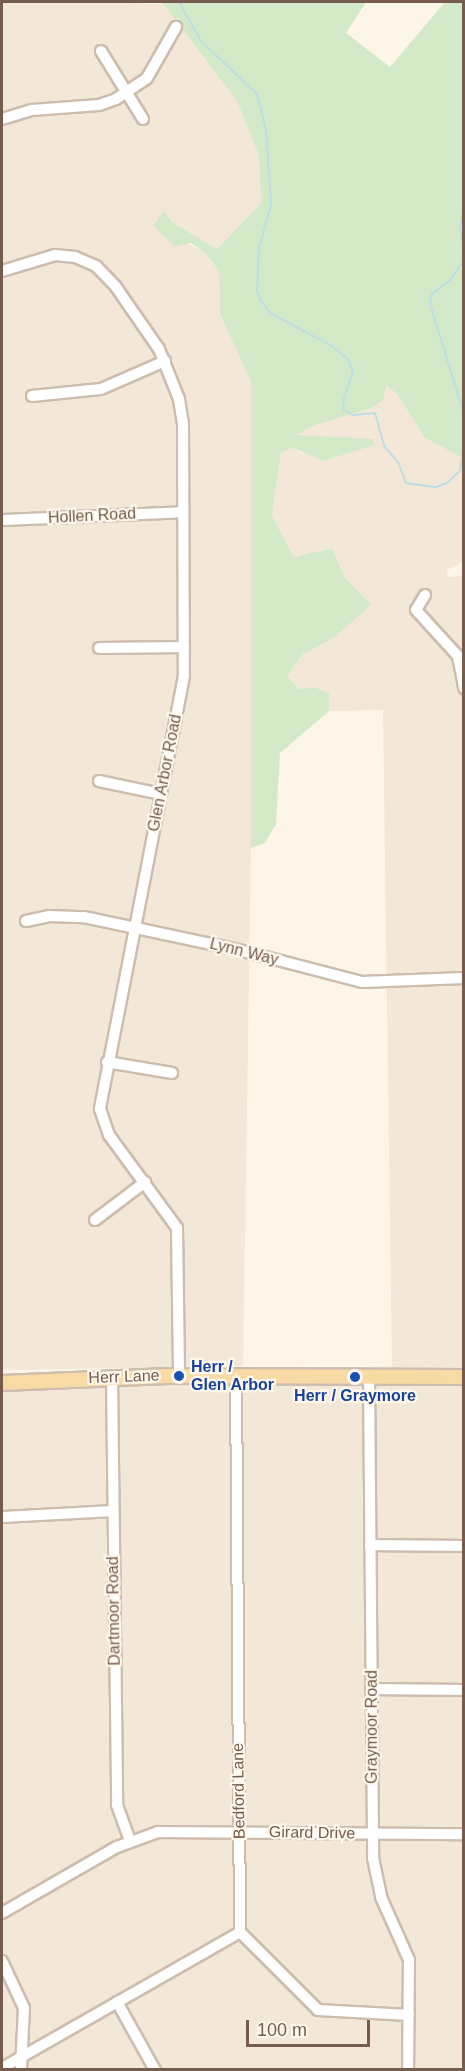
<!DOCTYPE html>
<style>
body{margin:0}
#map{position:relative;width:465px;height:2071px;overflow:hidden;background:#fcf5e8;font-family:Arial,sans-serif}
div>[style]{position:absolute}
.residential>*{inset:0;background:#f3e7d7;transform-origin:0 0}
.green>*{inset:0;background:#d4e9c7}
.stream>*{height:2px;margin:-1px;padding:0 1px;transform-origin:1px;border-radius:1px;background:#bddee5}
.roads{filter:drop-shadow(2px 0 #cdbdae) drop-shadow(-2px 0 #cdbdae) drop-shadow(0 2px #cdbdae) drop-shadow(0 -2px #cdbdae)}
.minor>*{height:10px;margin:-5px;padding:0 5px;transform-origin:5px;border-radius:5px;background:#fff}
.major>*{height:14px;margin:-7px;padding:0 7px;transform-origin:7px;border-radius:7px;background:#f7daa4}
.dots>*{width:16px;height:16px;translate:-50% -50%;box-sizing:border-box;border:3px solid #fef8ef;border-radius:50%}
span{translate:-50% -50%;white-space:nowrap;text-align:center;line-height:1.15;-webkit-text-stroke:4.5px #fef8ef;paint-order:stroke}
.street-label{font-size:16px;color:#755c4d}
.transit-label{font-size:16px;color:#164399;font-weight:700}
.left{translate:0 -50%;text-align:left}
.frame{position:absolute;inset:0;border:3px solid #755c4d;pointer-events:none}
.scale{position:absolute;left:246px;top:2020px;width:124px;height:27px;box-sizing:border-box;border:3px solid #755c4d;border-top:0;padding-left:8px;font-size:18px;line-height:21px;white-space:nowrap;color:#755c4d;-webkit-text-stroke:4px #fef8ef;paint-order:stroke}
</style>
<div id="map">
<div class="residential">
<i style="clip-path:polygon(2px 2px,166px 4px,237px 101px,259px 156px,261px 203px,217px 249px,172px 222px,164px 212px,153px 224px,206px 254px,219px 271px,220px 314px,251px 382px,251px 848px,243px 1366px,2px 1370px)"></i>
<i style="clip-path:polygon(386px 385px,397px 394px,425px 438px,463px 458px,463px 562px,447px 570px,447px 577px,464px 576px,463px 1371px,392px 1370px,383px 710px,329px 711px,328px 693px,314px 687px,299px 689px,287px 676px,303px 654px,335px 637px,370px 605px,345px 578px,332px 548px,294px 557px,272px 516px,281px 452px,293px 448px,302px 454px,373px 445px,372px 439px,296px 436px,315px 425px,372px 408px)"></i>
<i style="left:463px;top:1381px;width:688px;height:461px;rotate:90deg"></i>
</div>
<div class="green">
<i style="clip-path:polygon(162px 2px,366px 2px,346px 33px,390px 67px,445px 2px,463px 2px,463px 458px,425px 438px,397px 394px,386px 385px,383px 400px,372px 408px,315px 425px,297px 435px,373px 439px,374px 445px,323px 461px,293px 448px,281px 452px,272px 516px,294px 557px,332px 548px,345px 578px,371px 605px,335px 637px,303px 654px,287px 676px,299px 689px,314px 687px,329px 693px,329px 711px,280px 753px,276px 824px,265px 843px,251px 848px,251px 382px,220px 314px,219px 271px,206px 254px,191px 243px,174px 247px,153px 225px,164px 211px,172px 222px,217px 249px,261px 203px,259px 156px,237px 101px)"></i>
</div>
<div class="stream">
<i style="left:179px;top:2px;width:45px;rotate:60.6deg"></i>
<i style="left:201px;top:41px;width:77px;rotate:43.4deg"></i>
<i style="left:257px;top:94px;width:36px;rotate:76deg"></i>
<i style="left:266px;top:129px;width:76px;rotate:86.2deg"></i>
<i style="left:271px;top:205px;width:45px;rotate:105.6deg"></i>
<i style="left:259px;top:248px;width:43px;rotate:92.7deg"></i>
<i style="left:257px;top:291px;width:11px;rotate:68deg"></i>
<i style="left:261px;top:301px;width:15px;rotate:53deg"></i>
<i style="left:270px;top:313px;width:70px;rotate:28deg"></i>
<i style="left:332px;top:346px;width:19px;rotate:39deg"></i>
<i style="left:347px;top:358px;width:14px;rotate:65deg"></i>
<i style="left:353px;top:371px;width:32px;rotate:108deg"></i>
<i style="left:343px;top:401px;width:9px;rotate:84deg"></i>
<i style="left:344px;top:410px;width:10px;rotate:29deg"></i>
<i style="left:353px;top:415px;width:22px;rotate:-5deg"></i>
<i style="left:375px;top:413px;width:35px;rotate:74deg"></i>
<i style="left:385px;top:447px;width:20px;rotate:49deg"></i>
<i style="left:398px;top:462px;width:22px;rotate:69deg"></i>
<i style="left:406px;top:483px;width:30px;rotate:8deg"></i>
<i style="left:436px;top:487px;width:12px;rotate:-20deg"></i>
<i style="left:447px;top:483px;width:18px;rotate:-43deg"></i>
<i style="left:460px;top:471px;width:27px;rotate:-82deg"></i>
<i style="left:464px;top:210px;width:18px;rotate:103deg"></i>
<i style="left:460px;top:228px;width:23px;rotate:80deg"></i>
<i style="left:464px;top:260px;width:24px;rotate:125deg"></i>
<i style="left:450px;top:280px;width:23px;rotate:142deg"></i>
<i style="left:432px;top:294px;width:10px;rotate:101deg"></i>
<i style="left:430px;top:304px;width:115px;rotate:72.8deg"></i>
</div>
<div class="roads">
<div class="minor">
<i style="left:101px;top:51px;width:80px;rotate:58.3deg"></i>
<i style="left:2px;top:119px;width:31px;rotate:-17deg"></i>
<i style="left:32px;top:110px;width:67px;rotate:-4.3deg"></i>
<i style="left:99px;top:105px;width:18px;rotate:-19deg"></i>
<i style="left:116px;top:99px;width:37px;rotate:-34deg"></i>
<i style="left:147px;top:78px;width:59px;rotate:-60.4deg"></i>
<i style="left:2px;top:271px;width:55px;rotate:-16.8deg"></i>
<i style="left:55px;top:255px;width:20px;rotate:6deg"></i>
<i style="left:75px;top:257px;width:23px;rotate:23deg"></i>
<i style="left:96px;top:266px;width:29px;rotate:46deg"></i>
<i style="left:116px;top:287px;width:75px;rotate:55.3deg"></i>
<i style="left:159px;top:349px;width:54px;rotate:68.2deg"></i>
<i style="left:179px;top:399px;width:24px;rotate:81deg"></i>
<i style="left:183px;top:423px;width:253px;rotate:89.8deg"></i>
<i style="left:184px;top:676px;width:441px;rotate:101deg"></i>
<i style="left:100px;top:1109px;width:28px;rotate:71deg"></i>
<i style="left:109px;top:1135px;width:115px;rotate:53.8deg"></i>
<i style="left:177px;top:1228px;width:148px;rotate:89.2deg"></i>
<i style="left:32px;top:396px;width:69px;rotate:-5.8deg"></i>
<i style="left:101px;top:389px;width:70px;rotate:-23.6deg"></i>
<i style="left:2px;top:520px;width:181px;rotate:-2.5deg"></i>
<i style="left:425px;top:595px;width:17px;rotate:121deg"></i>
<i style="left:416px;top:610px;width:62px;rotate:47.6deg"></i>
<i style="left:458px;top:656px;width:33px;rotate:79deg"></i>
<i style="left:99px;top:648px;width:85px;rotate:-0.7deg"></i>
<i style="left:99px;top:781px;width:63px;rotate:11.8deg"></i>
<i style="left:26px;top:921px;width:24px;rotate:-12deg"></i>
<i style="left:49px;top:916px;width:35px;rotate:2deg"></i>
<i style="left:84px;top:917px;width:158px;rotate:12deg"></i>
<i style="left:239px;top:950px;width:127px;rotate:14.6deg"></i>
<i style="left:362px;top:982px;width:102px;rotate:-2.2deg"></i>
<i style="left:107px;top:1062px;width:66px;rotate:9.6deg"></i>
<i style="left:95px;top:1220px;width:63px;rotate:-37.2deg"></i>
<i style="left:369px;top:1377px;width:481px;rotate:89.5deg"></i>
<i style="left:373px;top:1858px;width:40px;rotate:78deg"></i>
<i style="left:381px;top:1897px;width:69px;rotate:66deg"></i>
<i style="left:409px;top:1960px;width:110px;rotate:90.5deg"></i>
<i style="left:112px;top:1378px;width:427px;rotate:89.3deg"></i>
<i style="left:117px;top:1805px;width:38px;rotate:70deg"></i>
<i style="left:2px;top:1517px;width:111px;rotate:-3.1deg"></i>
<i style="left:370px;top:1545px;width:94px;rotate:0.6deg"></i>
<i style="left:371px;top:1689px;width:93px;rotate:0.6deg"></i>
<i style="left:2px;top:1913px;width:133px;rotate:-29.9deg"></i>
<i style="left:117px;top:1847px;width:44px;rotate:-20.1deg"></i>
<i style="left:158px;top:1832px;width:306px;rotate:0.4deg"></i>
<i style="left:240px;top:1932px;width:110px;rotate:45deg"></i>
<i style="left:318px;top:2010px;width:91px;rotate:3.1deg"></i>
<i style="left:2px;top:1961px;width:52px;rotate:64.9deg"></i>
<i style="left:24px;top:2008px;width:62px;rotate:92.8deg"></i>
<i style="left:117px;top:2002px;width:78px;rotate:60.8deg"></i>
<i style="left:2px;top:2068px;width:274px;rotate:-29.7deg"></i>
<i style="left:240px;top:1932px;width:556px;rotate:-90.41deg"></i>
</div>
<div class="major">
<i style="left:2px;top:1383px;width:165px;rotate:-2.4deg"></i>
<i style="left:167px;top:1376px;width:297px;rotate:0.2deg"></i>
</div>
</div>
<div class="dots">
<i style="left:179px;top:1376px;background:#1a4fb4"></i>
<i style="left:355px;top:1377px;background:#1a4fb4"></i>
</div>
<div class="street-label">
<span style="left:92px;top:516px;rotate:-3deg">Hollen Road</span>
<span style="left:165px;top:773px;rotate:-79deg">Glen Arbor Road</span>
<span style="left:244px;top:952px;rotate:14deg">Lynn Way</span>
<span style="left:124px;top:1377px;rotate:-2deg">Herr Lane</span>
<span style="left:114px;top:1611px;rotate:-91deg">Dartmoor Road</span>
<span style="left:372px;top:1727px;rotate:-90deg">Graymoor Road</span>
<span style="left:239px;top:1791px;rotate:-91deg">Bedford Lane</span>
<span style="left:312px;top:1833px;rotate:1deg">Girard Drive</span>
</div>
<div class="transit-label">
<span class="left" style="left:191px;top:1376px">Herr /<br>Glen Arbor</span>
<span style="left:355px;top:1396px">Herr / Graymore</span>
</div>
<div class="frame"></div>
<div class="scale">100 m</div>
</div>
